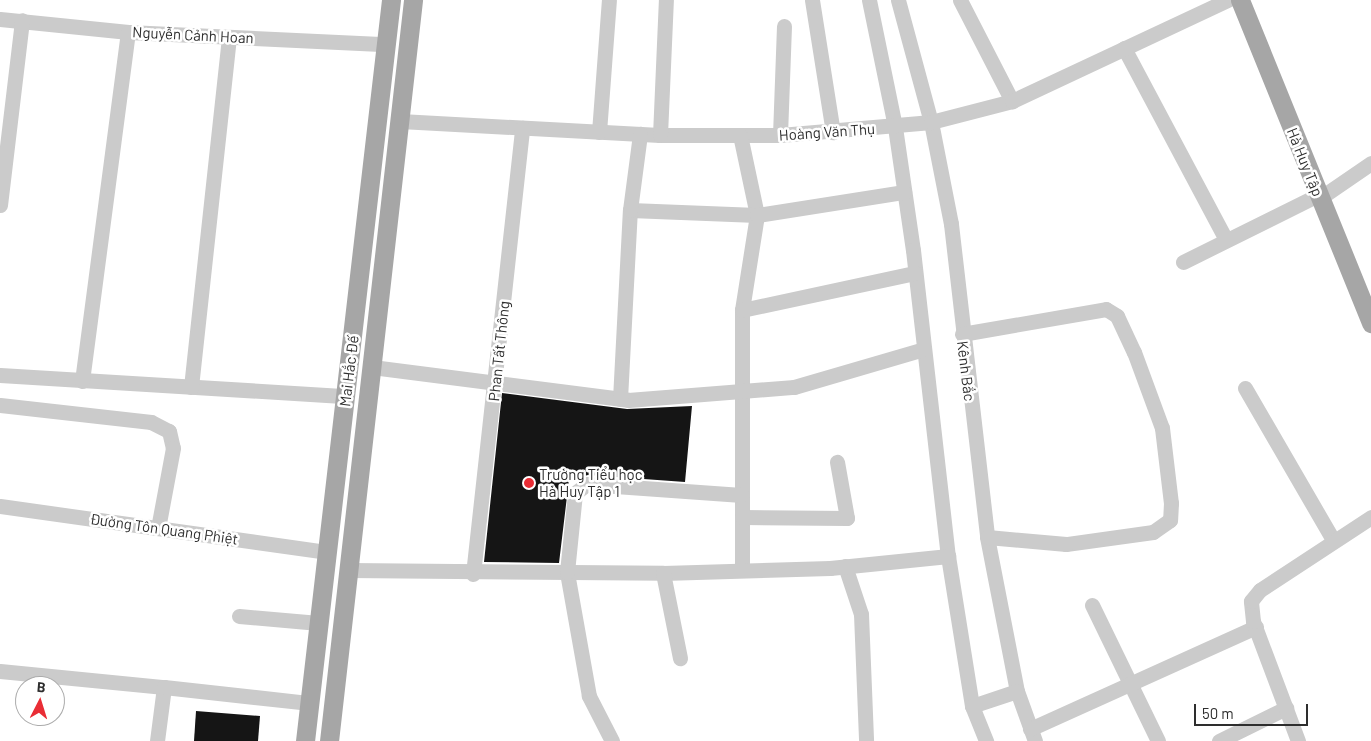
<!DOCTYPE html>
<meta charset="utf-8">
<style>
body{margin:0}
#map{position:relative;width:1371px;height:741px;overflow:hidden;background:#fff;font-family:Barlow,sans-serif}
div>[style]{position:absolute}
.building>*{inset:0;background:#151515}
.minor>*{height:15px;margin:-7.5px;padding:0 7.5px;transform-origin:7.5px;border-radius:7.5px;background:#cbcbcb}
.major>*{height:19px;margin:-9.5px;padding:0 9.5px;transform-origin:9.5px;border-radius:9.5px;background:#a6a6a6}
.dots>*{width:14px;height:14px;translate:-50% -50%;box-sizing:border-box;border:2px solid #fff;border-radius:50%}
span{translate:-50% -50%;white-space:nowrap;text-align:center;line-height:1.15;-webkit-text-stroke:5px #fff;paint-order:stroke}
.street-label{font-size:15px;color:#2e2e2e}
.poi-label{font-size:15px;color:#2e2e2e}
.left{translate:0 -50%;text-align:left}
.north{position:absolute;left:15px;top:676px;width:50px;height:50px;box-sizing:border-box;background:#fff;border:1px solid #ababab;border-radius:50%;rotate:5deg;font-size:14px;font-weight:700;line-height:20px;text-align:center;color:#2e2e2e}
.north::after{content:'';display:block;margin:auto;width:18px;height:22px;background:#e92d35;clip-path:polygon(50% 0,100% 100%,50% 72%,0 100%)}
.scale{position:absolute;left:1194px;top:704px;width:114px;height:22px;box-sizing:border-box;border:2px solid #2e2e2e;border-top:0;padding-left:6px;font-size:15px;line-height:18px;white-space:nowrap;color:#2e2e2e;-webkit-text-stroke:4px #fff;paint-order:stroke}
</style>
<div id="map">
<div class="building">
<i style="clip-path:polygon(502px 393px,627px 409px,692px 406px,685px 482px,588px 475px,569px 480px,559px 563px,484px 562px)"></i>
<i style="clip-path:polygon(196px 711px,260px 716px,258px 741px,194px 741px)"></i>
</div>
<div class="minor">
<i style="left:812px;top:0;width:134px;rotate:81deg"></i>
<i style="left:869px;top:0;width:130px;rotate:78.4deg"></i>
<i style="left:895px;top:127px;width:124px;rotate:81.7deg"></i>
<i style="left:913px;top:250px;width:308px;rotate:83.5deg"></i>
<i style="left:948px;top:556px;width:152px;rotate:80.9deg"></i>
<i style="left:972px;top:706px;width:38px;rotate:68deg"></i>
<i style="left:898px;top:0;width:126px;rotate:74.9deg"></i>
<i style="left:931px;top:122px;width:104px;rotate:78.9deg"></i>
<i style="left:951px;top:224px;width:315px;rotate:83.4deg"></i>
<i style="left:987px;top:537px;width:157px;rotate:79deg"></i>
<i style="left:1017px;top:691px;width:53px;rotate:70.2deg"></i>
<i style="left:960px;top:0;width:114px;rotate:62.8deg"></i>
<i style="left:0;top:19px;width:129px;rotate:5.8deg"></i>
<i style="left:128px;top:32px;width:258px;rotate:2.7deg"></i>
<i style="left:1124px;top:48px;width:217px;rotate:62deg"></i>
<i style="left:400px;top:121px;width:260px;rotate:3.1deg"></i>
<i style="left:660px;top:135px;width:120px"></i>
<i style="left:780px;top:135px;width:152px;rotate:-4.9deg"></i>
<i style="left:931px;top:122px;width:84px;rotate:-14.5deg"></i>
<i style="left:1012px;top:101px;width:238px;rotate:-25.1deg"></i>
<i style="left:599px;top:132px;width:132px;rotate:-85.7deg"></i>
<i style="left:660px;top:135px;width:135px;rotate:-87.5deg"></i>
<i style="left:740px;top:135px;width:82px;rotate:78deg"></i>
<i style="left:757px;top:215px;width:96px;rotate:99deg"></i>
<i style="left:742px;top:310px;width:258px;rotate:90deg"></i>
<i style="left:780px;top:135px;width:109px;rotate:-87.9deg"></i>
<i style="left:1320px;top:198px;width:62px;rotate:-34.5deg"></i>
<i style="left:0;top:205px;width:186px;rotate:-83.2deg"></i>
<i style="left:630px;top:210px;width:127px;rotate:2.3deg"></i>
<i style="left:757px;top:215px;width:149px;rotate:-8.9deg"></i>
<i style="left:1183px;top:262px;width:151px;rotate:-26.4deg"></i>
<i style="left:742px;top:310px;width:177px;rotate:-12.1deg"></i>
<i style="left:962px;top:334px;width:146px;rotate:-9.8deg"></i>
<i style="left:1106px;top:309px;width:13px;rotate:32deg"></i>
<i style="left:1117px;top:316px;width:40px;rotate:65deg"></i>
<i style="left:1134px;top:352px;width:81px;rotate:69.8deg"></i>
<i style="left:1162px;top:428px;width:76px;rotate:83.2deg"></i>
<i style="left:1171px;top:503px;width:17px;rotate:93deg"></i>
<i style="left:1170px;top:520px;width:21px;rotate:145deg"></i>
<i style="left:1153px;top:532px;width:88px;rotate:172.1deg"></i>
<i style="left:1066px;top:544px;width:79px;rotate:-174.9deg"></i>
<i style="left:372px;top:367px;width:258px;rotate:7.3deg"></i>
<i style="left:628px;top:400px;width:167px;rotate:-4.5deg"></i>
<i style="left:794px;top:387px;width:135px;rotate:-16.3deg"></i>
<i style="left:0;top:375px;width:347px;rotate:3.5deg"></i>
<i style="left:82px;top:381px;width:352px;rotate:-82.5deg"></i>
<i style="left:191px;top:387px;width:352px;rotate:-83.8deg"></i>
<i style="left:1245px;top:388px;width:176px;rotate:59.9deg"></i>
<i style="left:620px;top:399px;width:189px;rotate:-87deg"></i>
<i style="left:630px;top:210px;width:77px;rotate:-82.5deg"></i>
<i style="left:0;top:405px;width:152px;rotate:6.4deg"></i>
<i style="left:151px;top:422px;width:20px;rotate:27deg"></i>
<i style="left:169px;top:431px;width:17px;rotate:77deg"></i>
<i style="left:173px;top:448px;width:81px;rotate:100.6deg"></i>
<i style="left:0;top:506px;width:331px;rotate:8deg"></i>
<i style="left:742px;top:517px;width:105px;rotate:0.5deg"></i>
<i style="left:847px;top:518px;width:57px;rotate:-100.1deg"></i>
<i style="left:845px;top:566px;width:51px;rotate:71.6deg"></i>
<i style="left:861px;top:614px;width:127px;rotate:87.7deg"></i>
<i style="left:348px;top:570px;width:315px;rotate:0.5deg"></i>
<i style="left:663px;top:573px;width:167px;rotate:-1.7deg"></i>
<i style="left:830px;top:568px;width:119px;rotate:-5.8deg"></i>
<i style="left:663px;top:573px;width:87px;rotate:78.7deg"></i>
<i style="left:473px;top:574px;width:449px;rotate:-83.7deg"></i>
<i style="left:1092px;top:605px;width:151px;rotate:64.1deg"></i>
<i style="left:239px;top:616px;width:80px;rotate:5deg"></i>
<i style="left:0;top:671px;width:165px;rotate:5.6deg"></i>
<i style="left:164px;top:687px;width:54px;rotate:97.4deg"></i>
<i style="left:164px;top:687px;width:147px;rotate:6.3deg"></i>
<i style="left:972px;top:706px;width:47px;rotate:-18.4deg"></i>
<i style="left:1030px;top:729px;width:248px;rotate:-24.3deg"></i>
<i style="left:612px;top:741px;width:51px;rotate:-117.1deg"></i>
<i style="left:589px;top:696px;width:126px;rotate:-100.1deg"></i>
<i style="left:567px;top:572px;width:79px;rotate:-84.2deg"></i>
<i style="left:575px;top:493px;width:15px;rotate:-37deg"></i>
<i style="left:587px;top:484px;width:155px;rotate:4.1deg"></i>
<i style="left:1219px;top:741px;width:75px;rotate:-26.2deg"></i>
<i style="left:1298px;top:741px;width:128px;rotate:-110.6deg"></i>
<i style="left:1253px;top:621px;width:20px;rotate:-96deg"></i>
<i style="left:1251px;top:601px;width:14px;rotate:-51deg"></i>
<i style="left:1260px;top:590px;width:133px;rotate:-33.3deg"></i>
</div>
<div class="major">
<i style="left:1240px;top:0;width:349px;rotate:67.9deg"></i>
<i style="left:305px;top:741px;width:746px;rotate:-83.38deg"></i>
<i style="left:329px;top:741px;width:746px;rotate:-83.53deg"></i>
</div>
<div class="dots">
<i style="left:529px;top:483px;background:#e92d35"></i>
</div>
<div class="street-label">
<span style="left:193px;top:35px;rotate:3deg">Nguyễn Cảnh Hoan</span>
<span style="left:827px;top:132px;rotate:-4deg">Hoàng Văn Thụ</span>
<span style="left:1305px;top:162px;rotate:68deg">Hà Huy Tập</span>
<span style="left:499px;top:351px;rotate:-84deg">Phan Tất Thông</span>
<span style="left:349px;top:371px;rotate:-83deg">Mai Hắc Đế</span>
<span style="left:966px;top:371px;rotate:83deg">Kênh Bắc</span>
<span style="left:164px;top:529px;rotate:8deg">Đường Tôn Quang Phiệt</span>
</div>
<div class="poi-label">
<span class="left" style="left:539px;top:483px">Trường Tiểu học<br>Hà Huy Tập 1</span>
</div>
<div class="north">B</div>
<div class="scale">50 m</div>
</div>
